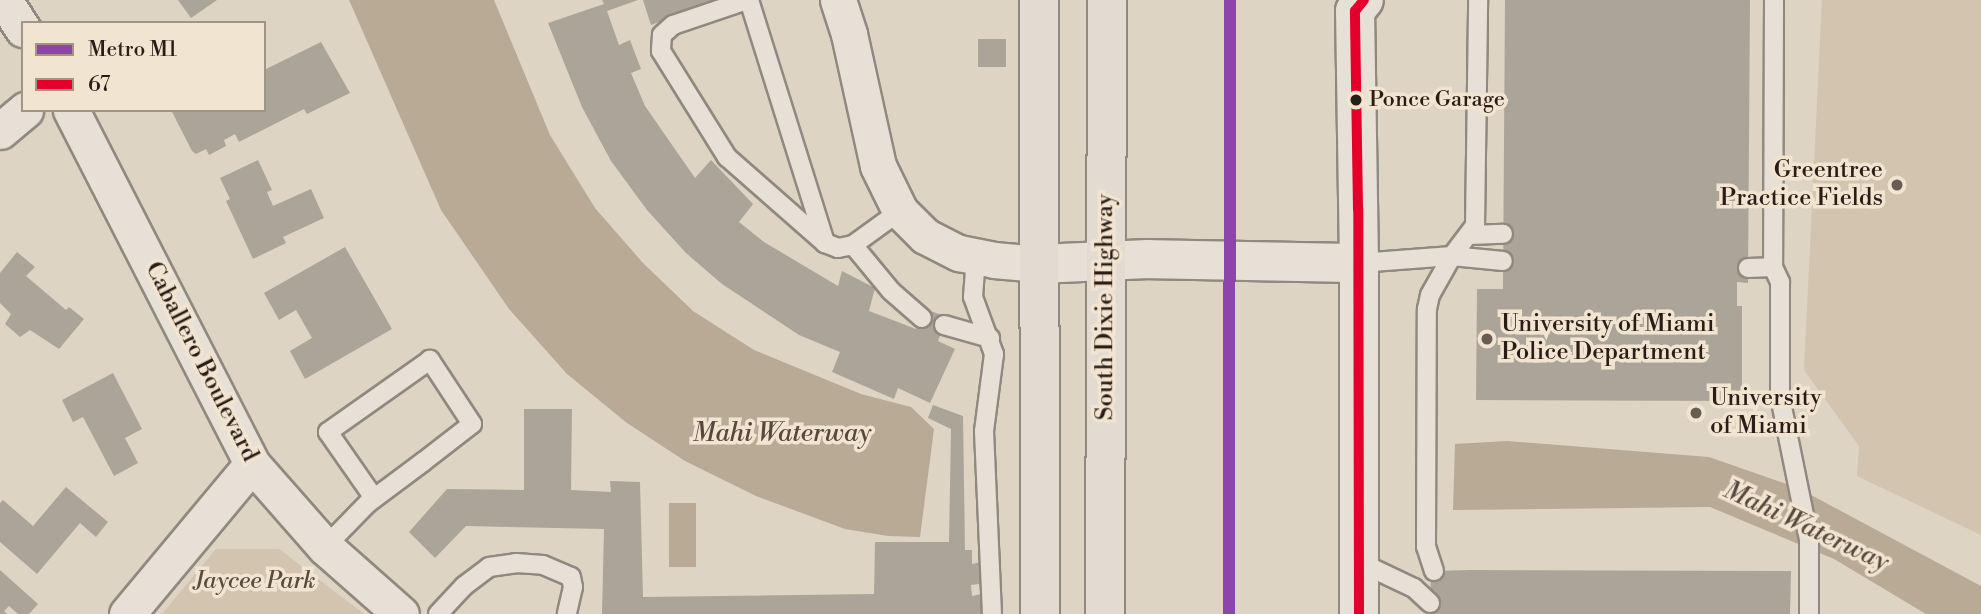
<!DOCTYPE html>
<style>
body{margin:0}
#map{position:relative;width:1981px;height:614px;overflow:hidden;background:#ded4c3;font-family:"Libre Bodoni",serif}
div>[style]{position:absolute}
.green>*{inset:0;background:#d2c4ae}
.water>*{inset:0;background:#b8aa95;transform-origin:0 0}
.building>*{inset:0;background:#aba499;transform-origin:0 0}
.roads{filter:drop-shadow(2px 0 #90897f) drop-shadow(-2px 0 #90897f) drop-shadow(0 2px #90897f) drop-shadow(0 -2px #90897f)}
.service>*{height:18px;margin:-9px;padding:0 9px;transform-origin:9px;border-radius:9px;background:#e6e0d7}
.minor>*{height:35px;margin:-17.5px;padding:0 17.5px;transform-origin:17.5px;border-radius:17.5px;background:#e6e0d7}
.tertiary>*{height:38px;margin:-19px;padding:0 19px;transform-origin:19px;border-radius:19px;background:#e6e0d7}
.secondary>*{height:38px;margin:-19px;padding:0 19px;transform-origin:19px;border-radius:19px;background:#e6e0d7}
.trunk>*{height:38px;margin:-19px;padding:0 19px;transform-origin:19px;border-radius:19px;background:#e1dbd1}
.bus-1>*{height:10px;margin:-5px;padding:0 5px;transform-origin:5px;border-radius:5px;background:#e4002b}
.metro-1>*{height:12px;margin:-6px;padding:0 6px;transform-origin:6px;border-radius:6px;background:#8e44ad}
.dots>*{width:19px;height:19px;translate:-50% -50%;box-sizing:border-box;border:4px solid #f1e5d1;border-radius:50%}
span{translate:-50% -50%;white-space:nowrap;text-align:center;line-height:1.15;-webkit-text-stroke:7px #f1e5d1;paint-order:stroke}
.bus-label{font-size:22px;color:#2a1d17}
.left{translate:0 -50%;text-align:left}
.poi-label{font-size:24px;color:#2a1d17}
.right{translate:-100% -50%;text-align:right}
.street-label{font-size:24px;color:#2a1d17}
.park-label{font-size:24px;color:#5a4b3f;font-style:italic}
.water-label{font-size:26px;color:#56483c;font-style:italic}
.legend{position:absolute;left:21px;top:21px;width:245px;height:91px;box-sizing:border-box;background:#f1e5d1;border:2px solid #a19587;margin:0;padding:9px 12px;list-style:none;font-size:21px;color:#2a1d17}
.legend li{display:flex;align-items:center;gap:14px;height:35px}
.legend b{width:35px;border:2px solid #a19587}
</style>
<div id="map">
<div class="green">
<i style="clip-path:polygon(1822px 0,1981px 0,1981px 535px,1857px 476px,1859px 446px,1804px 370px)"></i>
<i style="clip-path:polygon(216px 549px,279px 549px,364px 614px,162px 614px)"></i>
</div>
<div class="water">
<i style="clip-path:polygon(349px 0,494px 0,550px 135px,595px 208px,643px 263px,693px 311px,754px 350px,861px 394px,911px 407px,934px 429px,920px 537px,888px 536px,845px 529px,756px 496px,685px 461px,627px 423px,567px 374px,509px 309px,441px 210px)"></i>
<i style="clip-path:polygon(1507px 441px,1709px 457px,1798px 488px,1981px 586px,1981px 614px,1926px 614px,1834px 559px,1710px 507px,1453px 510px,1455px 444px)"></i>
<i style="left:669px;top:503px;width:27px;height:64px"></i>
</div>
<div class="building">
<i style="clip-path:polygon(178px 0,217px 0,191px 18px)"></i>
<i style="clip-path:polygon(602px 0,638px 0,607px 11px,619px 45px,630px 40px,641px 69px,631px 73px,645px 106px,695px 178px,711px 160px,753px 204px,739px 222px,764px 242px,838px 286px,842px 271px,875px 288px,869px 311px,916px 329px,925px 309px,947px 317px,938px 341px,955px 349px,930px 403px,898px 388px,894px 399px,832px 372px,840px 352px,799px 335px,722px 284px,686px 253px,647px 210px,611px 161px,582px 107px,548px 23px,604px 4px)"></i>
<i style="clip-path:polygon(643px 0,717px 0,651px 25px)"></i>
<i style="clip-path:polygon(1505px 0,1750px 0,1748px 283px,1737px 282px,1737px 306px,1742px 306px,1742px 401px,1476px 400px,1477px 289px,1503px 289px,1503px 285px)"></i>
<i style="left:1006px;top:39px;width:28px;height:28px;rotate:90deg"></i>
<i style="clip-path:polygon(321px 42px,350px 93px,307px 114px,304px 109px,239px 142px,235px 134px,224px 140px,226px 146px,209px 155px,206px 149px,196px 154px,192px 151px,171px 110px,264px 110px,264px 70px)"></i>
<i style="clip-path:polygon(258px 160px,272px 190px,267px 192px,273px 206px,311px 189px,324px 218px,283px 237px,286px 243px,253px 259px,226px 201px,230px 199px,220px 178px)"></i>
<i style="clip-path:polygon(345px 247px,392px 329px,305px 379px,290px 351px,312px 338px,296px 310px,279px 320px,264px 293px)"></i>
<i style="clip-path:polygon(17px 252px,35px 267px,26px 276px,66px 310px,69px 307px,84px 319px,59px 349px,30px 330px,20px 337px,5px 324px,11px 314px,0 303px,0 273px)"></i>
<i style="clip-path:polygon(113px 373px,142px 429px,125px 438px,138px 463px,114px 476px,83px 417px,73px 422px,62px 400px)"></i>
<i style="clip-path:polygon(933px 405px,963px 416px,965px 550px,972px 550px,972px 564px,981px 562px,979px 584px,971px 585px,972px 596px,981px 594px,981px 614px,602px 614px,604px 529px,466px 526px,435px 558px,409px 532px,447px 489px,524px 490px,524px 409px,572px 409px,571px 490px,611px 492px,610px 481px,640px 482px,643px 597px,874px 594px,875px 542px,949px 542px,951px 429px,928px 418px)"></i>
<i style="clip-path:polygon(66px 487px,108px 522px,96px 537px,80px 523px,37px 574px,0 542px,0 503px,3px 500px,33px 526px)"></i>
<i style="clip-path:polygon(0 570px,38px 604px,29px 614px,18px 614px,9px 606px,4px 611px,7px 614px,0 614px)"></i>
<i style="clip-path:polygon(1471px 570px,1791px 571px,1790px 614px,1430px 614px,1431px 571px)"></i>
</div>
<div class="roads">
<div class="service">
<i style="left:747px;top:0;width:78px;rotate:161.3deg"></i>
<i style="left:673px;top:25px;width:15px;rotate:138deg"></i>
<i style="left:662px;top:35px;width:16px;rotate:94deg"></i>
<i style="left:661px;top:51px;width:125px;rotate:58.1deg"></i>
<i style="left:727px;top:157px;width:130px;rotate:41.3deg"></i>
<i style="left:825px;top:243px;width:14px;rotate:21deg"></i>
<i style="left:838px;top:248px;width:15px;rotate:-11deg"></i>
<i style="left:853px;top:245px;width:58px;rotate:-35.9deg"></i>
<i style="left:749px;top:0;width:255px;rotate:72.6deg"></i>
<i style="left:1774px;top:0;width:267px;rotate:90.2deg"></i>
<i style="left:1773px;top:267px;width:17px;rotate:65deg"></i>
<i style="left:1780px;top:282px;width:115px;rotate:90deg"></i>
<i style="left:1780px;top:397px;width:146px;rotate:78.5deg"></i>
<i style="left:1809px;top:540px;width:74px;rotate:90deg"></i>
<i style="left:1469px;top:235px;width:34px;rotate:-2deg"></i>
<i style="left:853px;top:245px;width:60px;rotate:50.4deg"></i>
<i style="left:891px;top:291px;width:41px;rotate:41.1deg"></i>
<i style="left:976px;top:257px;width:40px;rotate:94.3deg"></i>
<i style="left:973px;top:297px;width:61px;rotate:69.8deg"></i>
<i style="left:994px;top:354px;width:78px;rotate:97.4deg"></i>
<i style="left:984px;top:431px;width:183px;rotate:87.5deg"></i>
<i style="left:1359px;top:263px;width:93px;rotate:-4.3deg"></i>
<i style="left:1452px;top:256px;width:51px;rotate:5.6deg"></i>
<i style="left:1748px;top:268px;width:25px;rotate:-2deg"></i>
<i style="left:944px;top:325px;width:48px;rotate:15.8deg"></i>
<i style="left:325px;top:547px;width:62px;rotate:-45.7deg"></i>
<i style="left:368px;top:503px;width:69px;rotate:-36.7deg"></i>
<i style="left:423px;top:462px;width:62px;rotate:-37.8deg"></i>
<i style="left:472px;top:424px;width:77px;rotate:-123.3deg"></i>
<i style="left:430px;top:360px;width:125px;rotate:144.8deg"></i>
<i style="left:328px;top:432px;width:80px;rotate:55.1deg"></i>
<i style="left:1359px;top:562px;width:61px;rotate:25.3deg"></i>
<i style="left:1414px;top:588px;width:22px;rotate:43deg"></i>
<i style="left:1434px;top:571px;width:25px;rotate:-108deg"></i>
<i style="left:1426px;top:547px;width:238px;rotate:-89.8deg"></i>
<i style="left:1427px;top:309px;width:14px;rotate:-78deg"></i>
<i style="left:1430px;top:295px;width:45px;rotate:-60.6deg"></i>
<i style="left:1452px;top:256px;width:38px;rotate:-53deg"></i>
<i style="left:1475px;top:226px;width:226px;rotate:-89.2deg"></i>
<i style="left:438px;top:614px;width:38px;rotate:-47deg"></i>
<i style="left:464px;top:586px;width:31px;rotate:-37deg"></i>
<i style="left:489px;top:567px;width:27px;rotate:-8deg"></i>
<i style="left:516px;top:563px;width:27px;rotate:4deg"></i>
<i style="left:543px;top:565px;width:30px;rotate:23deg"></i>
<i style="left:571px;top:577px;width:10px;rotate:79deg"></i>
<i style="left:573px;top:587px;width:28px;rotate:103deg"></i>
</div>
<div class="minor">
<i style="left:4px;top:0;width:35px;rotate:57deg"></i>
<i style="left:838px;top:0;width:36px;rotate:72deg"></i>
<i style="left:849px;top:34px;width:135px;rotate:77.6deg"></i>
<i style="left:878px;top:166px;width:50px;rotate:63.9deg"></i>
<i style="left:900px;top:211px;width:35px;rotate:45deg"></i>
<i style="left:925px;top:236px;width:38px;rotate:27deg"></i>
<i style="left:959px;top:253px;width:36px;rotate:11deg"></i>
<i style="left:994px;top:260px;width:45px;rotate:5.1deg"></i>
<i style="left:71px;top:110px;width:398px;rotate:62.9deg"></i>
<i style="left:252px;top:464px;width:111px;rotate:48.7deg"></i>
<i style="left:325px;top:547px;width:101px;rotate:41.4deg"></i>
<i style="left:0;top:131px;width:33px;rotate:-40deg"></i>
<i style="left:127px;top:614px;width:195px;rotate:-50.2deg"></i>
</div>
<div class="tertiary">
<i style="left:1359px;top:614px;width:351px;rotate:-90deg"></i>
</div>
<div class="secondary">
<i style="left:1039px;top:264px;width:109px;rotate:-2.6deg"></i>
<i style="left:1148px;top:259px;width:211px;rotate:1.1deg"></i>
<i style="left:1359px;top:263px;width:252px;rotate:-90.9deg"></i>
<i style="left:1355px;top:11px;width:14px;rotate:-51deg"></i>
</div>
<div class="trunk">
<i style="left:1039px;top:0;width:614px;rotate:89.91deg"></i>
<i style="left:1105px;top:614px;width:614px;rotate:-89.81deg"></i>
</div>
</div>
<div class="bus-1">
<i style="left:1359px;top:614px;width:405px;rotate:-90.1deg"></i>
<i style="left:1358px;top:209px;width:198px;rotate:-90.9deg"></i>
<i style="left:1355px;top:11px;width:14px;rotate:-51deg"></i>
</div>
<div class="metro-1">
<i style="left:1229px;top:614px;width:614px;rotate:-89.91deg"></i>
</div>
<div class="dots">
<i style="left:1356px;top:100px;background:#2a1d17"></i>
<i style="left:1897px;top:185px;background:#695d53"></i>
<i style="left:1487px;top:339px;background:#695d53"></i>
<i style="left:1696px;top:413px;background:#695d53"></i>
</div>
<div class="bus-label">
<span class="left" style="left:1369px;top:100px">Ponce Garage</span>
</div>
<div class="poi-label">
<span class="right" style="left:1883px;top:185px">Greentree<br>Practice Fields</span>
<span class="left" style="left:1501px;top:339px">University of Miami<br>Police Department</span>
<span class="left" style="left:1710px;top:413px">University<br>of Miami</span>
</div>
<div class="street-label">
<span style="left:1106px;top:307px;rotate:-90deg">South Dixie Highway</span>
<span style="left:201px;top:362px;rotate:63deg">Caballero Boulevard</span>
</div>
<div class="park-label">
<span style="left:255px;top:582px">Jaycee Park</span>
</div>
<div class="water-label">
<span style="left:782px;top:434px">Mahi Waterway</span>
<span style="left:1806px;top:527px;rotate:25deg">Mahi Waterway</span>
</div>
<ul class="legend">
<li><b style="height:9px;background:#8e44ad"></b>Metro M1</li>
<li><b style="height:9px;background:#e4002b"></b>67</li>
</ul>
</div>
